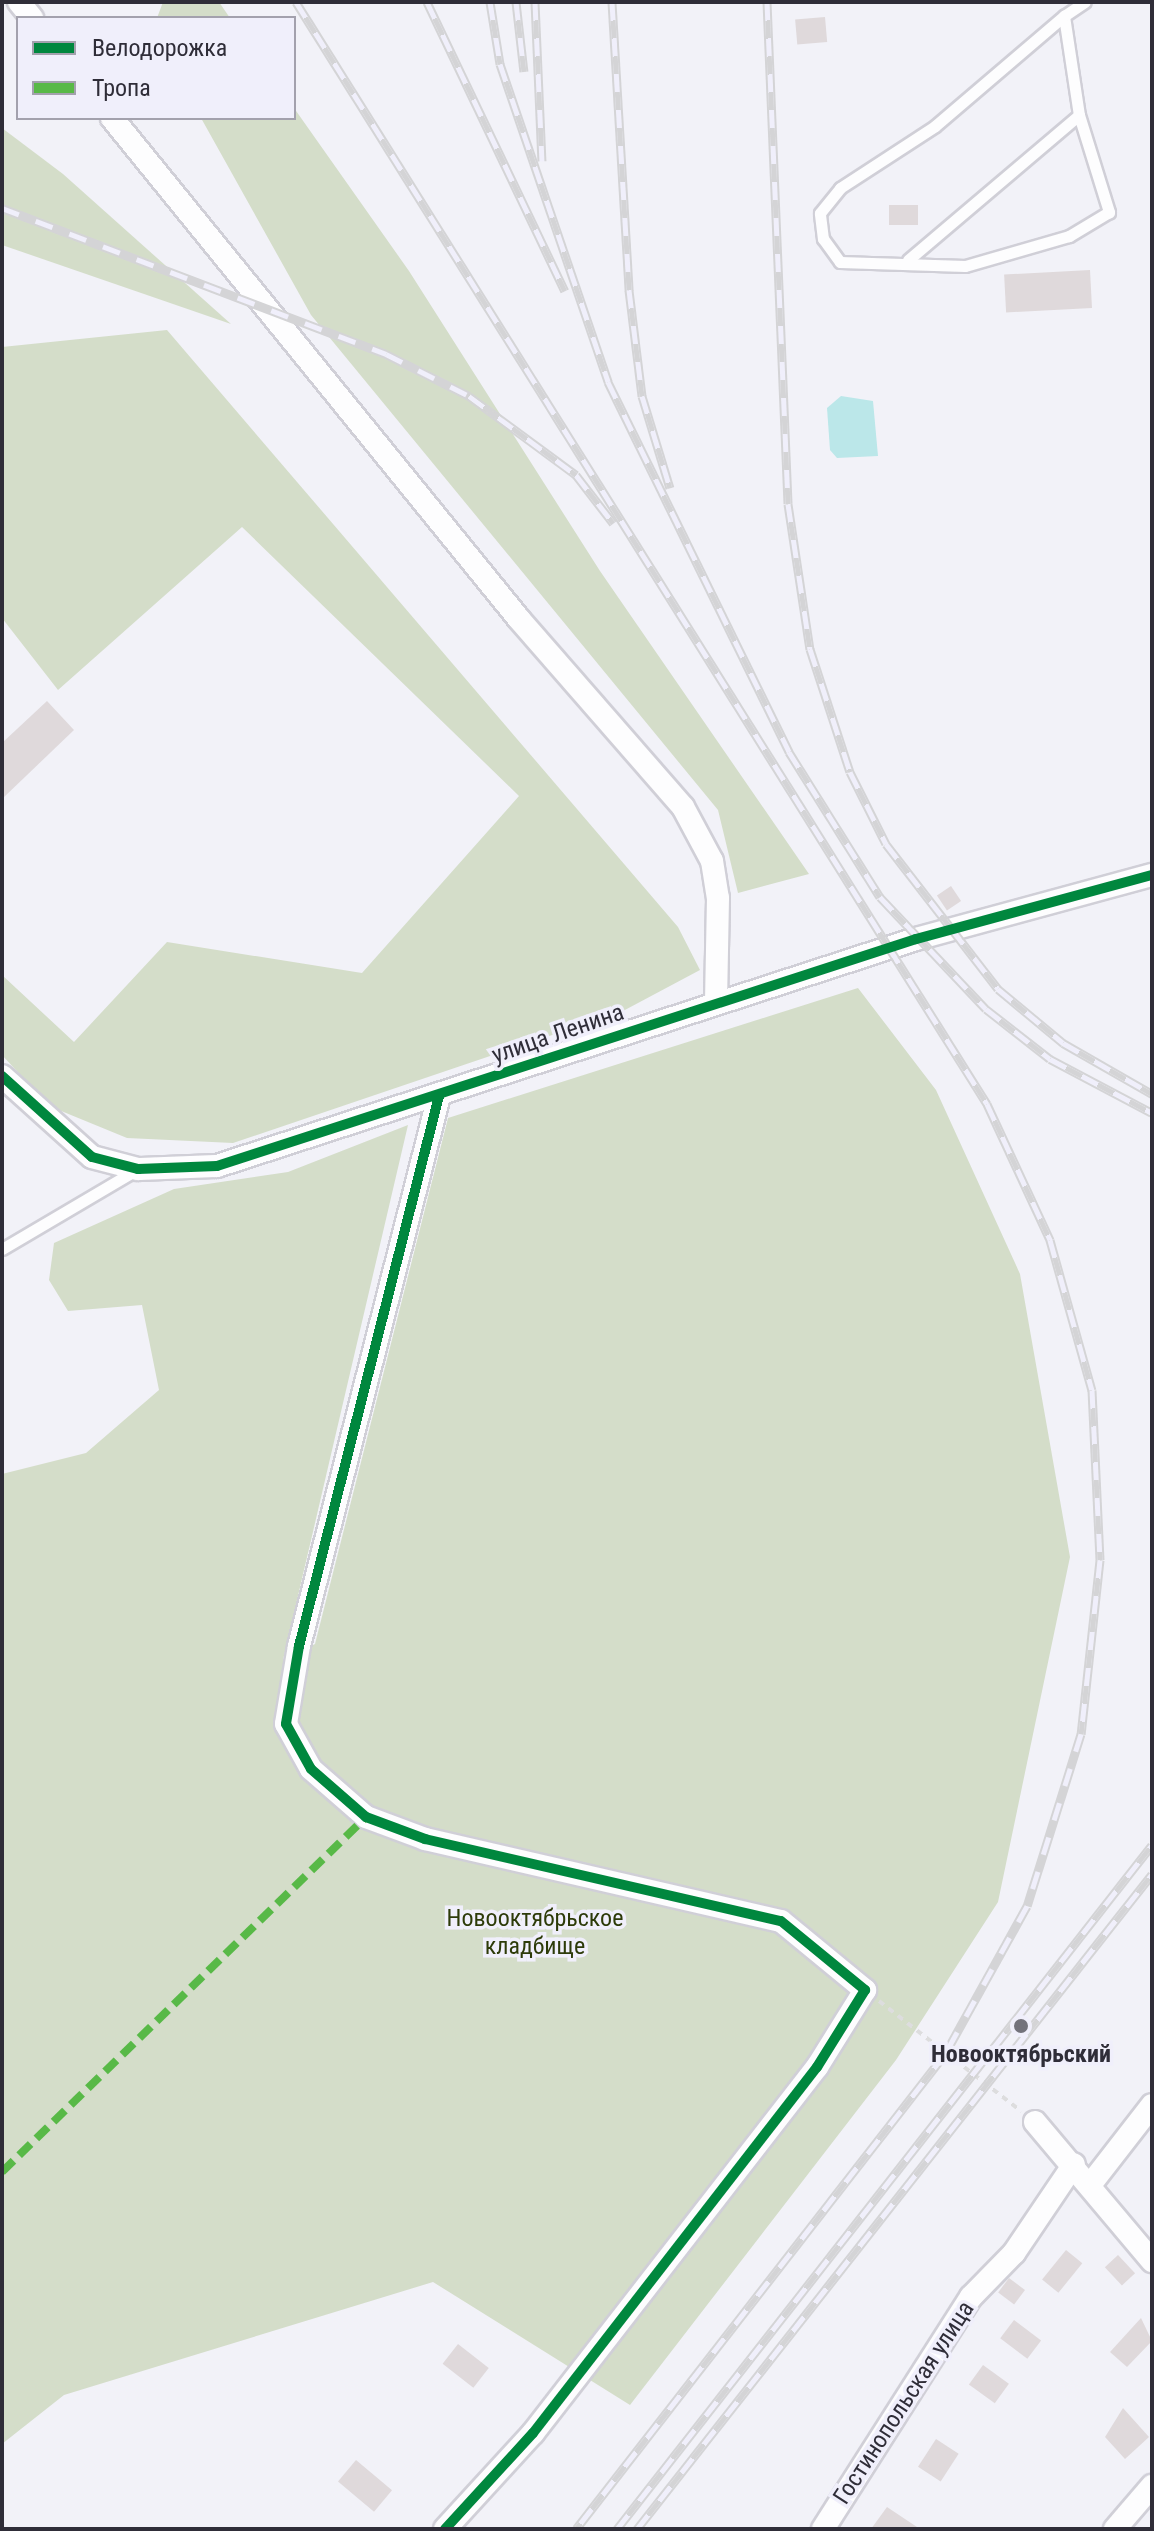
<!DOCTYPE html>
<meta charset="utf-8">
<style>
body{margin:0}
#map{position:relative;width:1154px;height:2531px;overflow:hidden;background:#f2f2f8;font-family:"Roboto Condensed",sans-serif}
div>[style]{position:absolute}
.green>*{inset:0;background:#d4ddc9}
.water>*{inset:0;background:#bbe7e9}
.building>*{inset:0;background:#dfd9db;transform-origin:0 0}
.path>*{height:4px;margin-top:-2px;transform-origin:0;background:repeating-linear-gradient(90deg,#ddddde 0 6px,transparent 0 12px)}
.roads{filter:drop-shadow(2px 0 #d0cfd7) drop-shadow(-2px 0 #d0cfd7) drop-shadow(0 2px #d0cfd7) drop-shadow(0 -2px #d0cfd7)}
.lane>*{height:11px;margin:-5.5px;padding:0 5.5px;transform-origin:5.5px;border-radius:5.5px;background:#fdfdfe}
.street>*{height:22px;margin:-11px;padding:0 11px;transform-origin:11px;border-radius:11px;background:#fdfdfe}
.rail>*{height:9px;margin-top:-4.5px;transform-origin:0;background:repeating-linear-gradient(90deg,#f0effb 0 18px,#d4d4d6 0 36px);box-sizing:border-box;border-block:2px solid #d4d4d6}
.quiet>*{height:8px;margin-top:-4px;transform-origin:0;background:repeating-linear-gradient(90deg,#58b947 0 16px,transparent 0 24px)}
.cycleway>*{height:10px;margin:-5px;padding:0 5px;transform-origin:5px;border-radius:5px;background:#00873e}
.dots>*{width:22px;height:22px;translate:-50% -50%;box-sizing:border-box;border:4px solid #f0effb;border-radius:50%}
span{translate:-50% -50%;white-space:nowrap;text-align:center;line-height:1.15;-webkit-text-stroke:7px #f0effb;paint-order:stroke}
.street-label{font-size:24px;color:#2f2d38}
.park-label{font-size:24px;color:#2d3b09}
.poi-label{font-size:24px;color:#2f2d38;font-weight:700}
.frame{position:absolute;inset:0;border:4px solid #2f2d38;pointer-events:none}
.legend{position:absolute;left:16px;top:16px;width:280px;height:104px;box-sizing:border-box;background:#f0effb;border:2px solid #a3a1ad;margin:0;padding:10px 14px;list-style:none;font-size:24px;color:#2f2d38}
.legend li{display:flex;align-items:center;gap:16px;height:40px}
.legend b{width:40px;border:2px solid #a3a1ad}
</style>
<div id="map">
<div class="green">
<i style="clip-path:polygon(163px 2px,219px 2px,230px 18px,157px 18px)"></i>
<i style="clip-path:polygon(294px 108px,409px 271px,600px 571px,809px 874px,738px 893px,718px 810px,311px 315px,201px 118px,294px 118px)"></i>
<i style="clip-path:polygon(2px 128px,63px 174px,231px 324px,2px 245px)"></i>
<i style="clip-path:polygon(167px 330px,678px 927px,700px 970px,623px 1011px,233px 1143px,127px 1138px,49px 1106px,2px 1055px,2px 975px,74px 1042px,167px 942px,362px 973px,519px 796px,242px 527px,58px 690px,2px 618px,2px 347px)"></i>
<i style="clip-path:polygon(858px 988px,936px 1090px,1020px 1274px,1070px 1557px,998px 1902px,896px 2060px,630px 2405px,433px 2282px,64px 2395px,2px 2444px,2px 1474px,86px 1453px,159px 1390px,142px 1305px,68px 1311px,49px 1280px,54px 1243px,174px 1189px,288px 1172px,408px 1125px,283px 1660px,315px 1644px,448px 1118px)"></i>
</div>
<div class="water">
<i style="clip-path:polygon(841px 396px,873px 401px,878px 456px,837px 458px,830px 450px,827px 408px)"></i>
</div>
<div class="building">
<i style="left:825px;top:17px;width:25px;height:30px;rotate:85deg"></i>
<i style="left:918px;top:205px;width:20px;height:29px;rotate:90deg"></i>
<i style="left:1090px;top:270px;width:38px;height:86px;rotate:87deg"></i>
<i style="clip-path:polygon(47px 701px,74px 730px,2px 799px,2px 743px)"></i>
<i style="left:951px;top:886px;width:18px;height:17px;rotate:56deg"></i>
<i style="left:1066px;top:2250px;width:21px;height:38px;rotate:39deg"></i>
<i style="left:1118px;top:2255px;width:25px;height:18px;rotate:47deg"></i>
<i style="left:1009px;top:2278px;width:20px;height:18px;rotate:37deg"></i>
<i style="clip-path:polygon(1141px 2318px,1152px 2341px,1127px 2367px,1110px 2352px)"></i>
<i style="left:1014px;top:2320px;width:34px;height:23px;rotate:37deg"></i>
<i style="left:458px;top:2344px;width:39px;height:25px;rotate:38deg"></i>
<i style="left:983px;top:2365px;width:32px;height:24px;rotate:36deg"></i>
<i style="clip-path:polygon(1123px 2408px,1149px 2437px,1125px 2459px,1105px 2437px)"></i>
<i style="left:936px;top:2439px;width:27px;height:33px;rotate:33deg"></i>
<i style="left:356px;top:2460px;width:47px;height:28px;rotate:40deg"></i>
<i style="clip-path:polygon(887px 2507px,920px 2529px,871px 2529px)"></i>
</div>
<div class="path">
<i style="left:879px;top:2001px;width:180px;rotate:37.8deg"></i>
</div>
<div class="roads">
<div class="lane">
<i style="left:1064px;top:16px;width:100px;rotate:81.4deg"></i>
<i style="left:1079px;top:115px;width:102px;rotate:72.8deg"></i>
<i style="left:1109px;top:212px;width:47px;rotate:149deg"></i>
<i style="left:1069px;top:236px;width:108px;rotate:163.9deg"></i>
<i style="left:965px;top:266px;width:125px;rotate:-178.2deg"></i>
<i style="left:840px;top:262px;width:29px;rotate:-126deg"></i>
<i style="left:823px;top:239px;width:26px;rotate:-97deg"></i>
<i style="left:820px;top:213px;width:32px;rotate:-51deg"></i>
<i style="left:840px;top:188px;width:113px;rotate:-33.1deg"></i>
<i style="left:935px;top:126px;width:170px;rotate:-40.5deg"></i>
<i style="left:1064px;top:16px;width:25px;rotate:-34deg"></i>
<i style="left:908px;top:260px;width:224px;rotate:-40.3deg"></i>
<i style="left:2px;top:1249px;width:156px;rotate:-30.5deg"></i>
</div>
<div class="street">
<i style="left:19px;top:2px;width:21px;rotate:51deg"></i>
<i style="left:112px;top:118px;width:645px;rotate:50.91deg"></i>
<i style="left:519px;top:619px;width:249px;rotate:48.9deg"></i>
<i style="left:683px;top:807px;width:61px;rotate:61.8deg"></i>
<i style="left:712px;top:861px;width:37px;rotate:81deg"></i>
<i style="left:718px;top:898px;width:103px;rotate:91.1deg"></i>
<i style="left:2px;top:1076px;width:121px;rotate:42deg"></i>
<i style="left:92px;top:1157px;width:48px;rotate:14.6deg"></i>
<i style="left:138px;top:1169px;width:79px;rotate:-2.2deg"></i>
<i style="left:217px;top:1166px;width:735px;rotate:-17.99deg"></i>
<i style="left:916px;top:939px;width:245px;rotate:-15.2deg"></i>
<i style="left:439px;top:1096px;width:568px;rotate:104.28deg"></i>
<i style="left:299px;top:1646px;width:79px;rotate:99.5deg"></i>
<i style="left:286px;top:1724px;width:51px;rotate:60.9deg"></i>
<i style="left:311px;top:1769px;width:73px;rotate:41.1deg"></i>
<i style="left:366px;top:1817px;width:63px;rotate:20.4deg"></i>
<i style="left:425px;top:1839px;width:365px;rotate:13deg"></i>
<i style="left:781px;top:1921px;width:109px;rotate:39.4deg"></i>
<i style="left:865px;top:1990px;width:91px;rotate:121.9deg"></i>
<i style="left:817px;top:2067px;width:463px;rotate:127.8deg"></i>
<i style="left:533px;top:2433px;width:130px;rotate:132.5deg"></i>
<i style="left:1035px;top:2122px;width:182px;rotate:49.9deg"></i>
<i style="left:1090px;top:2185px;width:101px;rotate:-52.2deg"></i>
<i style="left:823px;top:2529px;width:275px;rotate:-57.5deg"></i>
<i style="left:971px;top:2297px;width:62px;rotate:-45.7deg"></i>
<i style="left:1014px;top:2253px;width:107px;rotate:-56deg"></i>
<i style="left:1115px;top:2529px;width:57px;rotate:-49.3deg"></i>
</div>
</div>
<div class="rail">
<i style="left:296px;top:2px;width:1301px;rotate:57.91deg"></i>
<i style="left:987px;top:1104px;width:150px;rotate:65.1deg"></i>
<i style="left:1050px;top:1240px;width:156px;rotate:74.4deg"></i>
<i style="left:1092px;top:1390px;width:170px;rotate:87.3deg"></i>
<i style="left:1100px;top:1560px;width:175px;rotate:96.2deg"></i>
<i style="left:1081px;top:1734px;width:180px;rotate:107.4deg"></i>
<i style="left:1027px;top:1906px;width:169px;rotate:119deg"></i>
<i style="left:945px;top:2054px;width:601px;rotate:127.84deg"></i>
<i style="left:427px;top:2px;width:320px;rotate:64.5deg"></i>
<i style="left:490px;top:2px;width:63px;rotate:80.8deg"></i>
<i style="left:500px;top:64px;width:336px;rotate:71.2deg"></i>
<i style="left:608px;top:382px;width:412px;rotate:63.9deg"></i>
<i style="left:789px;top:752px;width:171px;rotate:57.9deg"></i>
<i style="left:880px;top:897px;width:154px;rotate:46.6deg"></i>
<i style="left:986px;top:1009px;width:81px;rotate:38deg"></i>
<i style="left:1050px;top:1059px;width:115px;rotate:27.9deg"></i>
<i style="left:516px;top:2px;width:70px;rotate:83.5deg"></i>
<i style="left:535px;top:2px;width:159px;rotate:87.5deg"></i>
<i style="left:612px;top:2px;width:289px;rotate:86.6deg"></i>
<i style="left:629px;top:290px;width:107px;rotate:83deg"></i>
<i style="left:642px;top:396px;width:96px;rotate:73.1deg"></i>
<i style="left:767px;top:2px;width:502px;rotate:87.6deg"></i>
<i style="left:788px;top:504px;width:147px;rotate:81.4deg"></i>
<i style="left:810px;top:649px;width:129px;rotate:72deg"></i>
<i style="left:850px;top:772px;width:80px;rotate:63.4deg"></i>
<i style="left:886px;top:844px;width:183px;rotate:52.3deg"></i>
<i style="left:998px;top:989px;width:85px;rotate:39.7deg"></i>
<i style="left:1063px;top:1043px;width:103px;rotate:29.8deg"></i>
<i style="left:2px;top:208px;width:411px;rotate:20.8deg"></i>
<i style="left:386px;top:354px;width:93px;rotate:26.8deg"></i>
<i style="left:469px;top:396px;width:133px;rotate:36.4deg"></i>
<i style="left:576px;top:475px;width:61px;rotate:52.4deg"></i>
<i style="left:617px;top:2529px;width:868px;rotate:-51.97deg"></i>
<i style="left:637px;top:2529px;width:833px;rotate:-51.82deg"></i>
</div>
<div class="quiet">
<i style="left:2px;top:2172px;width:508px;rotate:-44.28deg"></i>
</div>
<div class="cycleway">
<i style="left:2px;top:1076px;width:121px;rotate:42deg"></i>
<i style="left:92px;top:1157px;width:48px;rotate:14.6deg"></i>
<i style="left:138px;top:1169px;width:79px;rotate:-2.2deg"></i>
<i style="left:217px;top:1166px;width:735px;rotate:-17.99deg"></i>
<i style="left:916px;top:939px;width:245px;rotate:-15.2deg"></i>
<i style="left:439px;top:1096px;width:568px;rotate:104.28deg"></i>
<i style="left:299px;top:1646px;width:79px;rotate:99.5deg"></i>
<i style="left:286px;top:1724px;width:51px;rotate:60.9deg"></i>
<i style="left:311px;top:1769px;width:73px;rotate:41.1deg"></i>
<i style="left:366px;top:1817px;width:63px;rotate:20.4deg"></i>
<i style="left:425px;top:1839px;width:365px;rotate:13deg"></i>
<i style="left:781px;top:1921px;width:109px;rotate:39.4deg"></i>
<i style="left:865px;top:1990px;width:91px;rotate:121.9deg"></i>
<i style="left:817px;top:2067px;width:463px;rotate:127.8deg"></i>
<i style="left:533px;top:2433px;width:130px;rotate:132.5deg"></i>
</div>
<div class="dots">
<i style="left:1021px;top:2026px;background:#73727b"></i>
</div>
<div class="street-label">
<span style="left:558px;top:1034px;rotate:-19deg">улица Ленина</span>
<span style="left:904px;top:2403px;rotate:-57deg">Гостинопольская улица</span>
</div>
<div class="park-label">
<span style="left:535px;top:1933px">Новооктябрьское<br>кладбище</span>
</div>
<div class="poi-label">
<span style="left:1021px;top:2055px">Новооктябрьский</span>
</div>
<div class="frame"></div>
<ul class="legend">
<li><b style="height:10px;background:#00873e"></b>Велодорожка</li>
<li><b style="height:10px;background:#58b947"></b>Тропа</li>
</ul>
</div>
